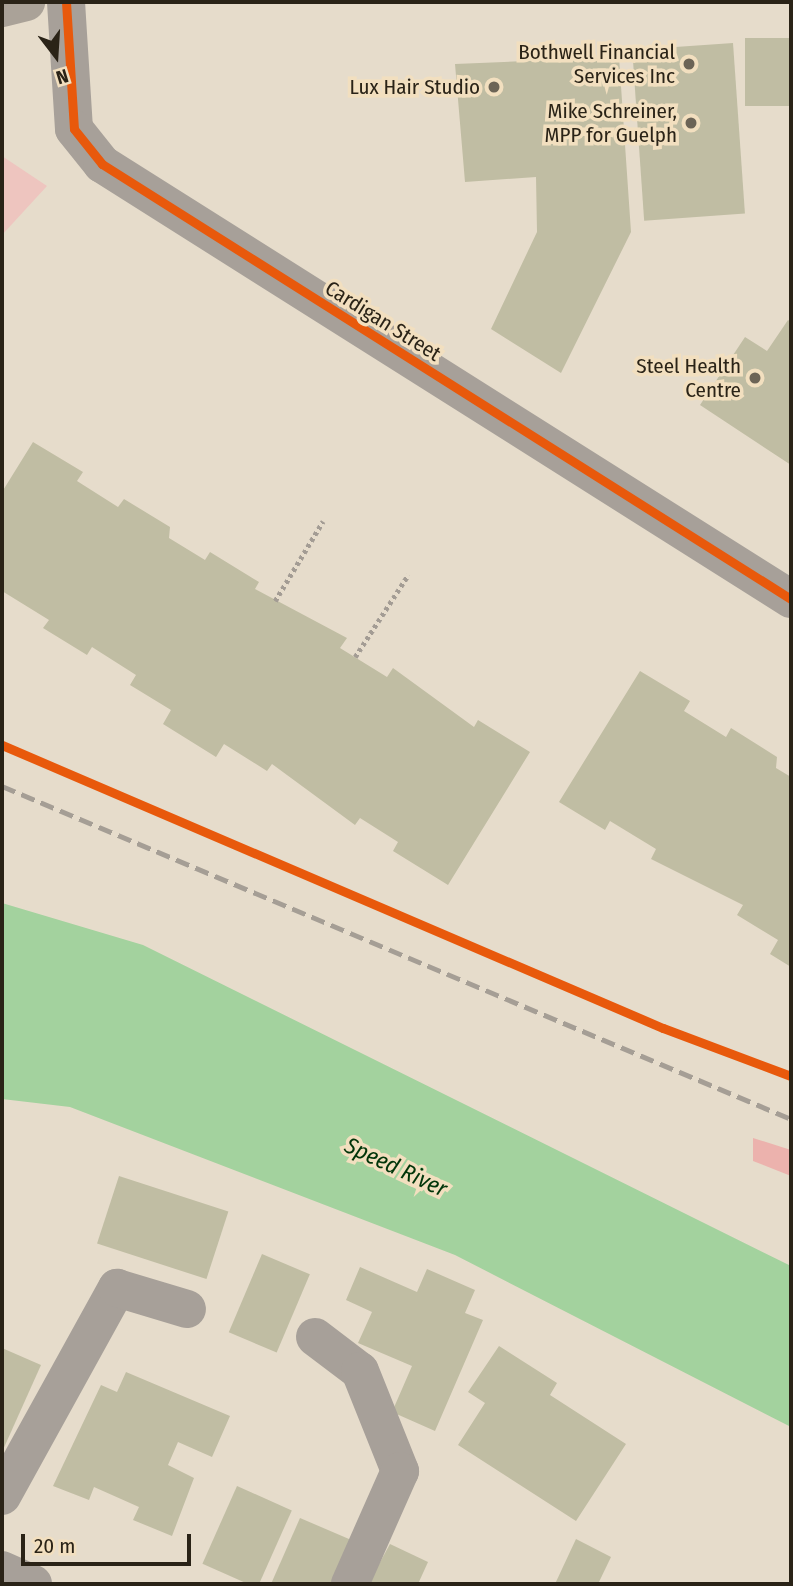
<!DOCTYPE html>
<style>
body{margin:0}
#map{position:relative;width:793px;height:1586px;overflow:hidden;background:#e6dccb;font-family:"Fira Sans Condensed",sans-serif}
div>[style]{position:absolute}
.green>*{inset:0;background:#eec5bf}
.forest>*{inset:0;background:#ecb2ad}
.water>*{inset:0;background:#a3d29e}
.building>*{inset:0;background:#c0bda3;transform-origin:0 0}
.path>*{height:4.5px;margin-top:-2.25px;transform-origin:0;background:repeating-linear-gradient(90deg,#a39c94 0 3.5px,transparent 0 7px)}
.minor>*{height:38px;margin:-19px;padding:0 19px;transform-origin:19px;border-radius:19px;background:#a7a099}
.major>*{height:38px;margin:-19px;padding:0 19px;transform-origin:19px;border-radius:19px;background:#aaa298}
.rail>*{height:5px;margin-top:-2.5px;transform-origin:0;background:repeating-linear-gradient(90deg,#a59e95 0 14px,transparent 0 21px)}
.cycleway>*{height:9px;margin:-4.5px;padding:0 4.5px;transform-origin:4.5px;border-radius:4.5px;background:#e8590c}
.dots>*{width:19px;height:19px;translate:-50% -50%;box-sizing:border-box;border:4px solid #f2dfbf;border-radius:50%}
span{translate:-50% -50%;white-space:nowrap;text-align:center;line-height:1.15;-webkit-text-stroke:7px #f2dfbf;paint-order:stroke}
.poi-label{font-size:21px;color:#2a2317}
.right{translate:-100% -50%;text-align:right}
.street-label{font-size:21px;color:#2a2317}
.water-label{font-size:23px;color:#003509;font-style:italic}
.frame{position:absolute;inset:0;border:4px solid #2a2317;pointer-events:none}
.north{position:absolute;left:21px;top:21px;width:70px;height:70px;-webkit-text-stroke:5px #f2dfbf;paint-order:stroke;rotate:163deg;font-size:19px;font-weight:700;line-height:28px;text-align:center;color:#2a2317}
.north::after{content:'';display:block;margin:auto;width:24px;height:32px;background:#2a2317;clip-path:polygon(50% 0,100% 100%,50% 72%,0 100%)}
.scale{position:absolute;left:21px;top:1534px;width:170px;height:32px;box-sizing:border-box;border:4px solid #2a2317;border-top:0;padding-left:9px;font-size:21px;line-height:24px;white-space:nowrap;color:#2a2317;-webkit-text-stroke:5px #f2dfbf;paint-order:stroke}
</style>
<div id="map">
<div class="green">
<i style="clip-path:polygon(2px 156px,47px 186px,2px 235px)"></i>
</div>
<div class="forest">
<i style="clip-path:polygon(753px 1138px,791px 1150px,791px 1176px,753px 1161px)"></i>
</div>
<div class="water">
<i style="clip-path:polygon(2px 903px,143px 945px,791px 1266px,791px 1427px,455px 1255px,70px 1107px,2px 1099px)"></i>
</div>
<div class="building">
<i style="left:791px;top:38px;width:68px;height:46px;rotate:90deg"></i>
<i style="left:733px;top:43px;width:171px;height:101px;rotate:86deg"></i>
<i style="clip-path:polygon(619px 57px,631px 232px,561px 373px,491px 329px,537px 232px,536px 177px,465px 182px,455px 64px)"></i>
<i style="clip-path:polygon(788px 320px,791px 322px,791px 465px,700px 405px,745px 337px,767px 351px)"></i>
<i style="clip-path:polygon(33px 442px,83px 472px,77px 481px,118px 507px,124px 499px,170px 527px,169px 538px,205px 560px,210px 552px,259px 582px,255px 589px,347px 638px,340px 648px,387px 677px,393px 668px,474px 727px,478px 720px,530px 752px,448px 885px,393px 851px,398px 842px,360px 818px,355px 825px,272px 764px,267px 771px,224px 744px,216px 757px,163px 724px,171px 710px,130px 685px,136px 675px,92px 647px,87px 655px,43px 628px,49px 620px,2px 591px,2px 492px)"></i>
<i style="clip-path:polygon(640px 671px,690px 701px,684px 711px,726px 737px,731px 728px,777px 757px,776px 768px,791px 777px,791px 967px,770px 954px,778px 940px,737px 915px,743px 905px,651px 859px,656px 849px,610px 821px,605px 830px,559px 802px)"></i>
<i style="left:119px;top:1176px;width:115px;height:71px;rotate:18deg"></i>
<i style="left:262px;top:1254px;width:52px;height:85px;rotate:23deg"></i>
<i style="clip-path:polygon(360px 1267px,417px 1292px,427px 1269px,475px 1290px,465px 1313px,483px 1320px,435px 1431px,392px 1412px,412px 1366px,358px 1343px,372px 1312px,346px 1300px)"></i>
<i style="clip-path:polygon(499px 1346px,557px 1383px,550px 1395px,626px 1444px,576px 1521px,458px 1445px,485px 1403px,468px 1392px)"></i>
<i style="clip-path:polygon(2px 1348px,41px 1365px,2px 1452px)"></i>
<i style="clip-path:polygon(126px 1372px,230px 1416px,212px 1457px,178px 1442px,168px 1465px,194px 1478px,172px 1536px,133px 1520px,139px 1507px,94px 1487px,89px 1500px,53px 1486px,101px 1385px,117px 1392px)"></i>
<i style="left:237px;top:1486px;width:60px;height:85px;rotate:24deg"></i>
<i style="clip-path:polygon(300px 1518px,356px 1542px,337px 1584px,271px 1584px)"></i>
<i style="clip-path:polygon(576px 1539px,611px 1557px,598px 1584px,555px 1584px)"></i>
<i style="clip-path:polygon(390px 1544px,428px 1562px,418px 1584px,368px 1584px)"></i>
</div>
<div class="path">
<i style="left:275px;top:601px;width:93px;rotate:-59deg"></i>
<i style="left:355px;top:657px;width:98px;rotate:-57.1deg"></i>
</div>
<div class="minor">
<i style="left:66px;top:2px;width:127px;rotate:86.4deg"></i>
<i style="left:74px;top:129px;width:45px;rotate:51.3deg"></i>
<i style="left:102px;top:164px;width:815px;rotate:32.27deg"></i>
<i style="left:315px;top:1337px;width:56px;rotate:37.1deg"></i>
<i style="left:360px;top:1371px;width:108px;rotate:68.2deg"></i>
<i style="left:400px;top:1471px;width:124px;rotate:113.9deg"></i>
<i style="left:2px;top:1496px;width:238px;rotate:-61.1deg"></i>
<i style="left:117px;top:1288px;width:73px;rotate:16.7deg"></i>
<i style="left:2px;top:1570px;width:34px;rotate:24deg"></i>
</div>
<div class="major">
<i style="left:2px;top:8px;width:25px;rotate:-14deg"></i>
</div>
<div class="rail">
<i style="left:2px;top:786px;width:856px;rotate:22.88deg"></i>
</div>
<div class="cycleway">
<i style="left:66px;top:2px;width:127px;rotate:86.4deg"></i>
<i style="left:74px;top:129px;width:45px;rotate:51.3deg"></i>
<i style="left:102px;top:164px;width:815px;rotate:32.27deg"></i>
<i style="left:2px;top:745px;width:719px;rotate:23.18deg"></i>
<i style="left:663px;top:1028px;width:137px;rotate:20.6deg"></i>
</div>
<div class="dots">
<i style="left:689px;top:64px;background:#6c6456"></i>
<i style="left:494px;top:87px;background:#6c6456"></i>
<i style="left:691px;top:123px;background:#6c6456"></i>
<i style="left:755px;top:378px;background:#6c6456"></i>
</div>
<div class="poi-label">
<span class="right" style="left:675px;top:64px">Bothwell Financial<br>Services Inc</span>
<span class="right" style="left:480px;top:87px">Lux Hair Studio</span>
<span class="right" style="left:677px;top:123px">Mike Schreiner,<br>MPP for Guelph</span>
<span class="right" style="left:741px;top:378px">Steel Health<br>Centre</span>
</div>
<div class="street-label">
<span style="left:383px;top:321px;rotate:32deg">Cardigan Street</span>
</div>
<div class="water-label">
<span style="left:396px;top:1167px;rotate:25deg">Speed River</span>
</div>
<div class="frame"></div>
<div class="north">N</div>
<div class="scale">20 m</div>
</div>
